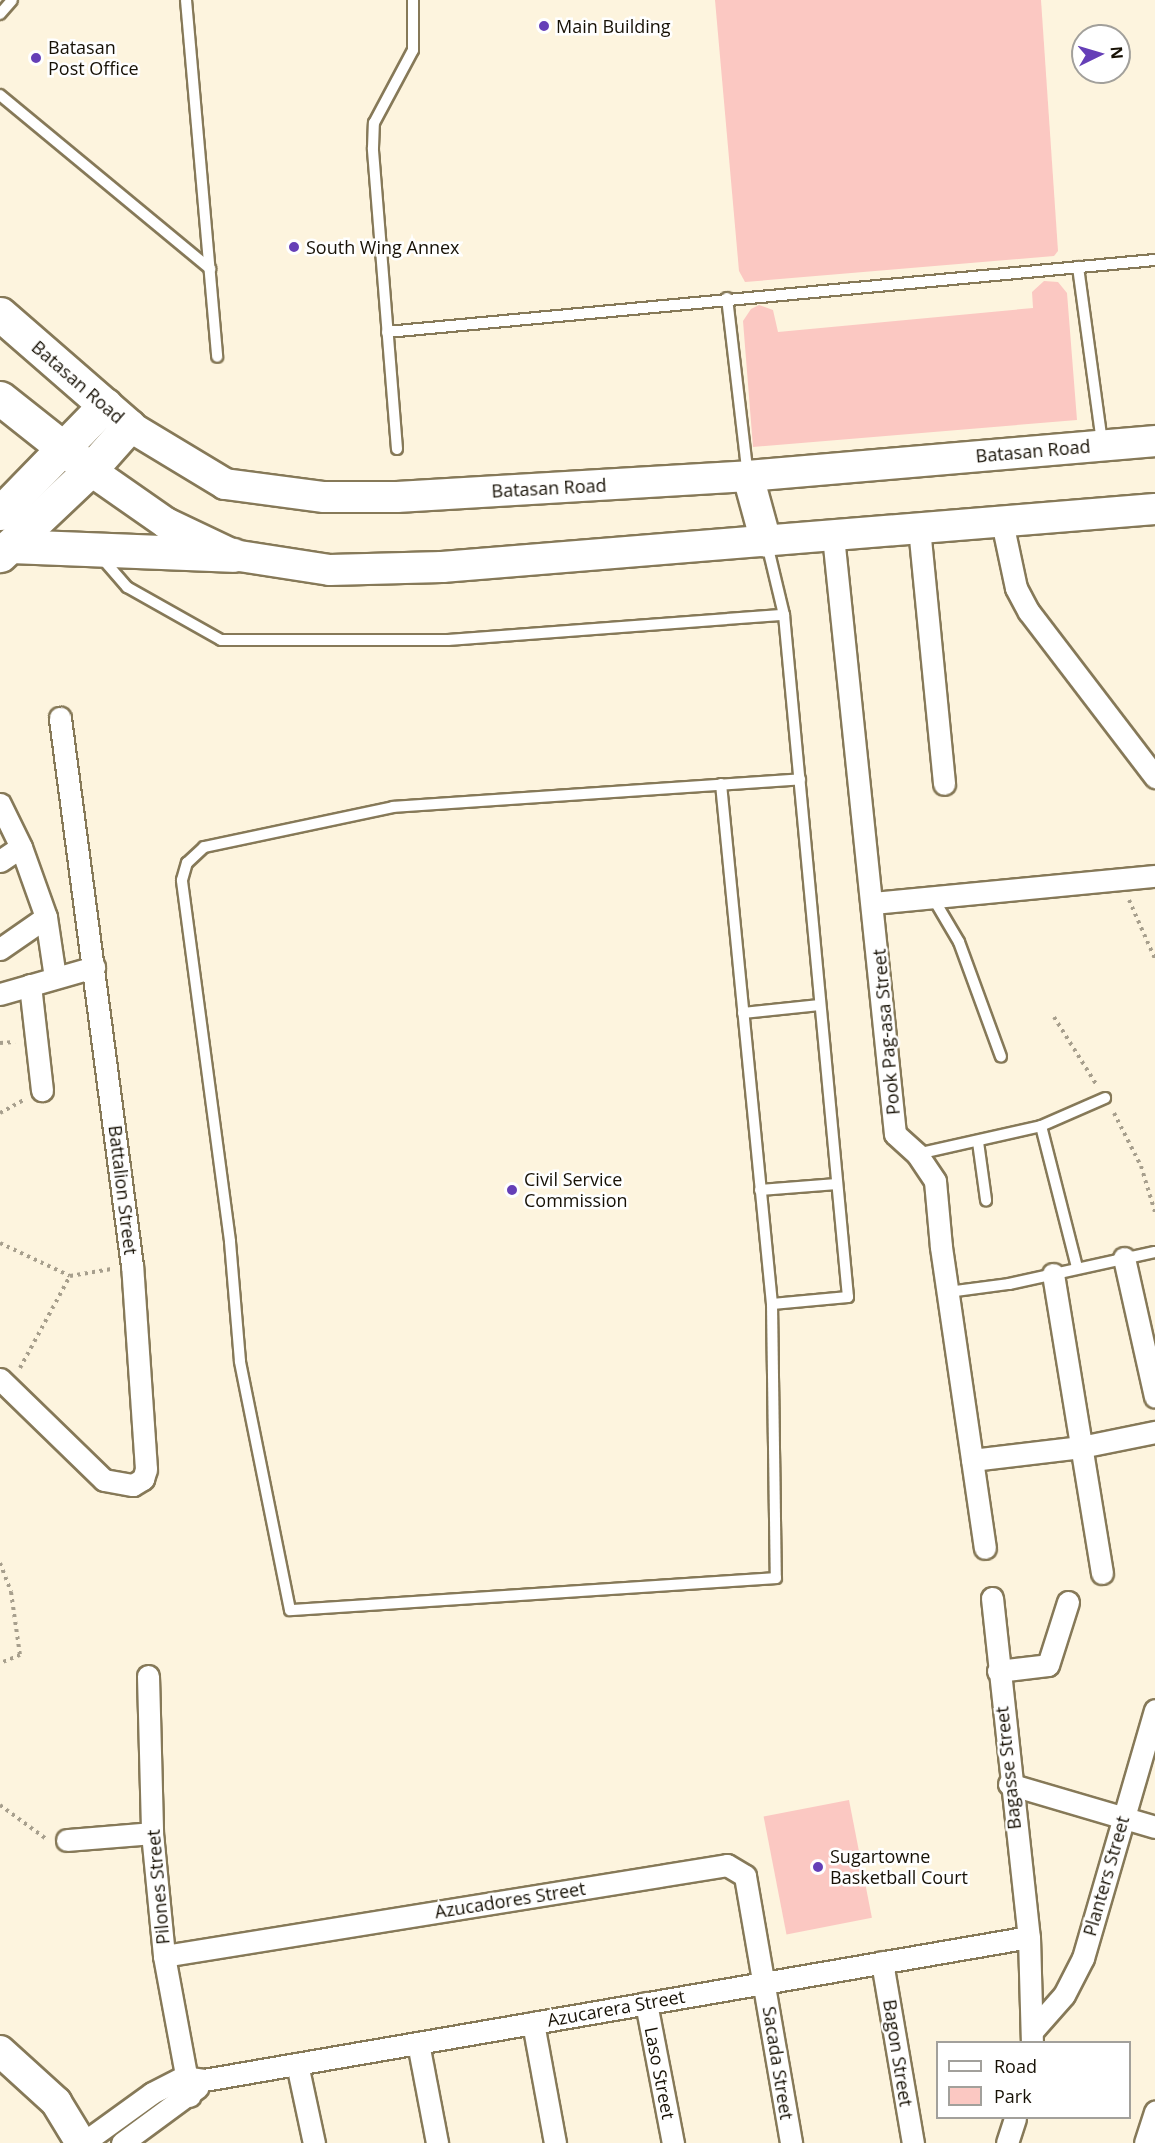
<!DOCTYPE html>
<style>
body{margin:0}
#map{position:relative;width:1155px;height:2143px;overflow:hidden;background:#fdf4de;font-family:"Open Sans",sans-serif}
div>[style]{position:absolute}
.green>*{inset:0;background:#fbc8c2;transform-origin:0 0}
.path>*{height:4px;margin-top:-2px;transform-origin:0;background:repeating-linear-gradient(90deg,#a79f8d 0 3px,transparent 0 7.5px)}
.roads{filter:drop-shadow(2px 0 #867958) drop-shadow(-2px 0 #867958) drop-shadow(0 2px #867958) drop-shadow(0 -2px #867958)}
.lane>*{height:10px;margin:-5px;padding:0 5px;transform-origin:5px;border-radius:5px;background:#fff}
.street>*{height:21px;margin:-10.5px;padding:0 10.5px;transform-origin:10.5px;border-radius:10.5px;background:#fff}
.secondary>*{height:30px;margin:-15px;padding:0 15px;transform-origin:15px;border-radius:15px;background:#fff}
.primary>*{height:33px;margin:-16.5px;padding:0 16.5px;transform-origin:16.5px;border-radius:16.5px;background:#fff}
.dots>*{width:16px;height:16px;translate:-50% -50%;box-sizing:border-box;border:3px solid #fff;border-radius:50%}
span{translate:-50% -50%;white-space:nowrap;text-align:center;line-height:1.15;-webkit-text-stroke:5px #fff;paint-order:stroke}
.poi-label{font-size:18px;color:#171105}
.left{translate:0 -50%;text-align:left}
.street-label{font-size:18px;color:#171105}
.legend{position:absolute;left:936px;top:2041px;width:195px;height:78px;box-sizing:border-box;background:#fff;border:2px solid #a2a09b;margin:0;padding:8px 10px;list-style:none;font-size:18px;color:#171105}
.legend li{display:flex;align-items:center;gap:12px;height:30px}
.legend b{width:30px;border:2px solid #a2a09b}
.north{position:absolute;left:1071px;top:24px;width:60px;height:60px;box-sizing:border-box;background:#fff;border:2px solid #a2a09b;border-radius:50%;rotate:85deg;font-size:16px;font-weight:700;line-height:24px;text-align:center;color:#171105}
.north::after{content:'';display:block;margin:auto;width:21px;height:27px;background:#653fb7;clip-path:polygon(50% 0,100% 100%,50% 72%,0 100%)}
</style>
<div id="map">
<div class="green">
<i style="clip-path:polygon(715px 0,1041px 0,1058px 251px,1054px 256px,745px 282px,739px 271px)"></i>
<i style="clip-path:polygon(1044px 281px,1058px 282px,1067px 293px,1077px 420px,753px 447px,743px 321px,751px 309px,759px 305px,773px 310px,778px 332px,1033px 308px,1032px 292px)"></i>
<i style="left:849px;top:1800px;width:120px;height:87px;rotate:79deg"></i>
</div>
<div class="path">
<i style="left:1129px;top:900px;width:64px;rotate:66.2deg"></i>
<i style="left:1054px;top:1017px;width:79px;rotate:57.9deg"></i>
<i style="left:0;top:1043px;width:15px;rotate:-4deg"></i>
<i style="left:0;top:1113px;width:26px;rotate:-29deg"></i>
<i style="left:1114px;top:1113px;width:59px;rotate:63deg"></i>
<i style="left:1141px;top:1166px;width:48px;rotate:73.1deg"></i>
<i style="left:0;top:1243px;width:77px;rotate:25.2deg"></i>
<i style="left:70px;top:1276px;width:42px;rotate:-9.7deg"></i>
<i style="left:20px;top:1368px;width:105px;rotate:-61.5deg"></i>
<i style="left:0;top:1563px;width:31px;rotate:69deg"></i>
<i style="left:11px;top:1592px;width:64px;rotate:81.9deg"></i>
<i style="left:20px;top:1655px;width:22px;rotate:158deg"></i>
<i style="left:0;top:1805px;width:56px;rotate:36.3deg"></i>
</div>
<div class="roads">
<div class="lane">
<i style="left:186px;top:0;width:358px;rotate:85deg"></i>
<i style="left:0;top:14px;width:18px;rotate:-49deg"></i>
<i style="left:0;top:95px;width:273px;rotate:39.6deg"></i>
<i style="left:1078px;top:267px;width:177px;rotate:82.2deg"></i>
<i style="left:727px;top:298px;width:179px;rotate:83.3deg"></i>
<i style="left:387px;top:332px;width:771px;rotate:-5.36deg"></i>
<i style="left:397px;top:449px;width:302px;rotate:-94.6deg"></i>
<i style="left:373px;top:148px;width:25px;rotate:-88deg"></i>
<i style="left:374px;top:123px;width:83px;rotate:-61.9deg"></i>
<i style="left:413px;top:50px;width:50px;rotate:-90deg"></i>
<i style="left:767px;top:544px;width:73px;rotate:76.5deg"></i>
<i style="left:784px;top:615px;width:685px;rotate:84.64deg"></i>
<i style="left:848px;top:1297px;width:76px;rotate:174.7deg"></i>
<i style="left:101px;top:557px;width:40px;rotate:49deg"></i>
<i style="left:127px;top:587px;width:108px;rotate:29.4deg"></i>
<i style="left:221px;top:640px;width:227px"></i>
<i style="left:448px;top:640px;width:337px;rotate:-4.3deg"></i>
<i style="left:721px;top:784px;width:522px;rotate:84.4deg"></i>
<i style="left:772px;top:1304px;width:274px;rotate:89.2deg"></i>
<i style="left:776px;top:1578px;width:487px;rotate:176.2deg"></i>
<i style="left:290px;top:1610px;width:254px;rotate:-101.4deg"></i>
<i style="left:240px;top:1361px;width:120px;rotate:-94.8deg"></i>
<i style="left:230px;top:1241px;width:364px;rotate:-97.6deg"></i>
<i style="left:182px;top:880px;width:18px;rotate:-74deg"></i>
<i style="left:187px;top:863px;width:23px;rotate:-43deg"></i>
<i style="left:204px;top:847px;width:193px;rotate:-11.9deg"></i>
<i style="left:393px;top:807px;width:408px;rotate:-3.9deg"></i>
<i style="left:933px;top:898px;width:51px;rotate:59.4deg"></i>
<i style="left:959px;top:942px;width:122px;rotate:69.9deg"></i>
<i style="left:743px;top:1013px;width:77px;rotate:-5.9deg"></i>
<i style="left:1041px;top:1126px;width:146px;rotate:75.7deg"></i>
<i style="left:978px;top:1142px;width:59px;rotate:82.1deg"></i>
<i style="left:917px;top:1154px;width:127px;rotate:-12.7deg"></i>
<i style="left:1041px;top:1126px;width:70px;rotate:-23.6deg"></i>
<i style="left:760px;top:1190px;width:77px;rotate:-4.5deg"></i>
<i style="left:948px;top:1292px;width:62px;rotate:-7.5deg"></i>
<i style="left:1009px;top:1284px;width:149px;rotate:-12.4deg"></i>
</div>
<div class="street">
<i style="left:1002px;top:522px;width:67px;rotate:78deg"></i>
<i style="left:1016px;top:588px;width:27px;rotate:62deg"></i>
<i style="left:1029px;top:612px;width:208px;rotate:52.6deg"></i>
<i style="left:919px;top:528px;width:257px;rotate:84.4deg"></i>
<i style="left:833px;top:536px;width:601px;rotate:84.08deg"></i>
<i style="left:895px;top:1134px;width:30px;rotate:42deg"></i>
<i style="left:917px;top:1154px;width:32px;rotate:56deg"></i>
<i style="left:935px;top:1181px;width:66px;rotate:84.8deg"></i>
<i style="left:941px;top:1247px;width:304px;rotate:81.7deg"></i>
<i style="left:0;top:804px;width:48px;rotate:64deg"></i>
<i style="left:21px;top:847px;width:74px;rotate:70.3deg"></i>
<i style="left:46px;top:917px;width:61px;rotate:81.5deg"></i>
<i style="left:0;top:861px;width:25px;rotate:-34deg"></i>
<i style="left:873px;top:903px;width:283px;rotate:-5.5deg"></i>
<i style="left:0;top:949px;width:56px;rotate:-34.8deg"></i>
<i style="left:30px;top:985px;width:106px;rotate:83.5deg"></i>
<i style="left:0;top:994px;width:98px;rotate:-16deg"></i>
<i style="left:1124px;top:1258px;width:142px;rotate:77.4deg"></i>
<i style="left:1053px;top:1274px;width:303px;rotate:80.7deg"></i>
<i style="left:0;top:1379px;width:145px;rotate:44.2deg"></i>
<i style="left:104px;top:1480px;width:29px;rotate:10deg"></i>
<i style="left:133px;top:1485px;width:12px;rotate:-31deg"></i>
<i style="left:143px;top:1479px;width:10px;rotate:-73deg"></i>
<i style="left:146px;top:1469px;width:203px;rotate:-93.9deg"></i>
<i style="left:132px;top:1266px;width:553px;rotate:-97.49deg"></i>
<i style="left:972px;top:1460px;width:110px;rotate:-6.8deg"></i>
<i style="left:1081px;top:1447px;width:76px;rotate:-11.5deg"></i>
<i style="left:992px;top:1598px;width:341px;rotate:83.8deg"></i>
<i style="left:1029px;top:1937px;width:105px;rotate:88.4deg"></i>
<i style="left:998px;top:1671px;width:50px;rotate:-6.8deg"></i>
<i style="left:1048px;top:1665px;width:66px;rotate:-72.4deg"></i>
<i style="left:148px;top:1676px;width:157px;rotate:88.5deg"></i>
<i style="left:152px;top:1833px;width:124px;rotate:84.4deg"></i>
<i style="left:164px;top:1956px;width:142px;rotate:79.5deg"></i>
<i style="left:1009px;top:1784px;width:152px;rotate:16.4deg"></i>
<i style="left:67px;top:1840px;width:85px;rotate:-4.7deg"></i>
<i style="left:164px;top:1956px;width:570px;rotate:-9.18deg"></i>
<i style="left:727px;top:1865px;width:21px;rotate:31deg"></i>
<i style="left:745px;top:1876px;width:271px;rotate:80.2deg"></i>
<i style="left:882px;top:1962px;width:184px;rotate:80.3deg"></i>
<i style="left:646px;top:2003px;width:143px;rotate:79.1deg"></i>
<i style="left:533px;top:2023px;width:122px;rotate:79.6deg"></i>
<i style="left:1034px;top:2029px;width:45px;rotate:-48.6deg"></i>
<i style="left:1064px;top:1995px;width:42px;rotate:-62.8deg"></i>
<i style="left:1083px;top:1958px;width:258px;rotate:-73.8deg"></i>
<i style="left:418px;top:2043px;width:102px;rotate:79.2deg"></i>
<i style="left:297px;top:2064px;width:81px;rotate:77.9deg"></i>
<i style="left:83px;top:2143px;width:85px;rotate:-35.9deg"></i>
<i style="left:152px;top:2093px;width:35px;rotate:-27deg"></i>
<i style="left:183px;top:2077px;width:21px;rotate:8deg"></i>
<i style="left:204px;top:2080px;width:837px;rotate:-9.83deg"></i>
<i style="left:122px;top:2143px;width:94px;rotate:-36.4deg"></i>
<i style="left:1007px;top:2143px;width:26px;rotate:-72deg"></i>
<i style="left:1145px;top:2143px;width:33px;rotate:-72deg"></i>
</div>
<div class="secondary">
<i style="left:129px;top:426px;width:112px;rotate:31.1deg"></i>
<i style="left:225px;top:484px;width:100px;rotate:7.5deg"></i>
<i style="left:324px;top:497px;width:73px"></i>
<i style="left:397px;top:497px;width:352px;rotate:-3.4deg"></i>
<i style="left:748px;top:476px;width:409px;rotate:-4.9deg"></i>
<i style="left:90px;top:470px;width:93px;rotate:34.9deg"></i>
<i style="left:166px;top:523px;width:74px;rotate:25.5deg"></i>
<i style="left:233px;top:555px;width:98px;rotate:8.8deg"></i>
<i style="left:330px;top:570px;width:112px;rotate:-1.5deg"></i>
<i style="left:442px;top:567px;width:715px;rotate:-4.65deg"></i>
<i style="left:748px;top:476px;width:68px;rotate:74.7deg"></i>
<i style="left:0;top:2051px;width:76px;rotate:42.3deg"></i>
<i style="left:56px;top:2102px;width:48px;rotate:58.6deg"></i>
</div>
<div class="primary">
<i style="left:0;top:314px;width:171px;rotate:41deg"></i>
<i style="left:129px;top:426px;width:59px;rotate:131.6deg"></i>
<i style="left:90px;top:470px;width:124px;rotate:136.6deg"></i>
<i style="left:0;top:398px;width:105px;rotate:38.4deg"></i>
<i style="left:0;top:513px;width:151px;rotate:-45.8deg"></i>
<i style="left:10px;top:546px;width:223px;rotate:2.3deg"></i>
</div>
</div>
<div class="dots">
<i style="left:544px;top:26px;background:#653fb7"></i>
<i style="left:36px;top:58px;background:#653fb7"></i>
<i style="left:294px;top:247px;background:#653fb7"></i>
<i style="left:512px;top:1190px;background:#653fb7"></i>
<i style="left:818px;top:1867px;background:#653fb7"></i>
</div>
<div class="poi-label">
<span class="left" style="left:556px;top:26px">Main Building</span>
<span class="left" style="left:48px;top:58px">Batasan<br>Post Office</span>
<span class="left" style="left:306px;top:247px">South Wing Annex</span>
<span class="left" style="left:524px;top:1190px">Civil Service<br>Commission</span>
<span class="left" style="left:830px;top:1867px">Sugartowne<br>Basketball Court</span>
</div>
<div class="street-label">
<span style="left:78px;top:382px;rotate:41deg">Batasan Road</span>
<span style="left:1033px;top:451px;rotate:-5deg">Batasan Road</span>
<span style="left:549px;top:488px;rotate:-3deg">Batasan Road</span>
<span style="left:886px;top:1032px;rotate:-95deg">Pook Pag-asa Street</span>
<span style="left:123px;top:1190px;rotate:83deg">Battalion Street</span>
<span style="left:1008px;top:1768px;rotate:-96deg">Bagasse Street</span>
<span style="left:1106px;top:1876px;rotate:-74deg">Planters Street</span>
<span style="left:158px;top:1887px;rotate:-95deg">Pilones Street</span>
<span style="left:510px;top:1900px;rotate:-9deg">Azucadores Street</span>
<span style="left:616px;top:2008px;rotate:-10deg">Azucarera Street</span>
<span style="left:898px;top:2053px;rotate:81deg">Bagon Street</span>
<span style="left:778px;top:2063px;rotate:81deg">Sacada Street</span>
<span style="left:660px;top:2073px;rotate:79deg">Laso Street</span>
</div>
<ul class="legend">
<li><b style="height:8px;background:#fff"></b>Road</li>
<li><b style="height:16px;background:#fbc8c2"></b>Park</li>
</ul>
<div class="north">N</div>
</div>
